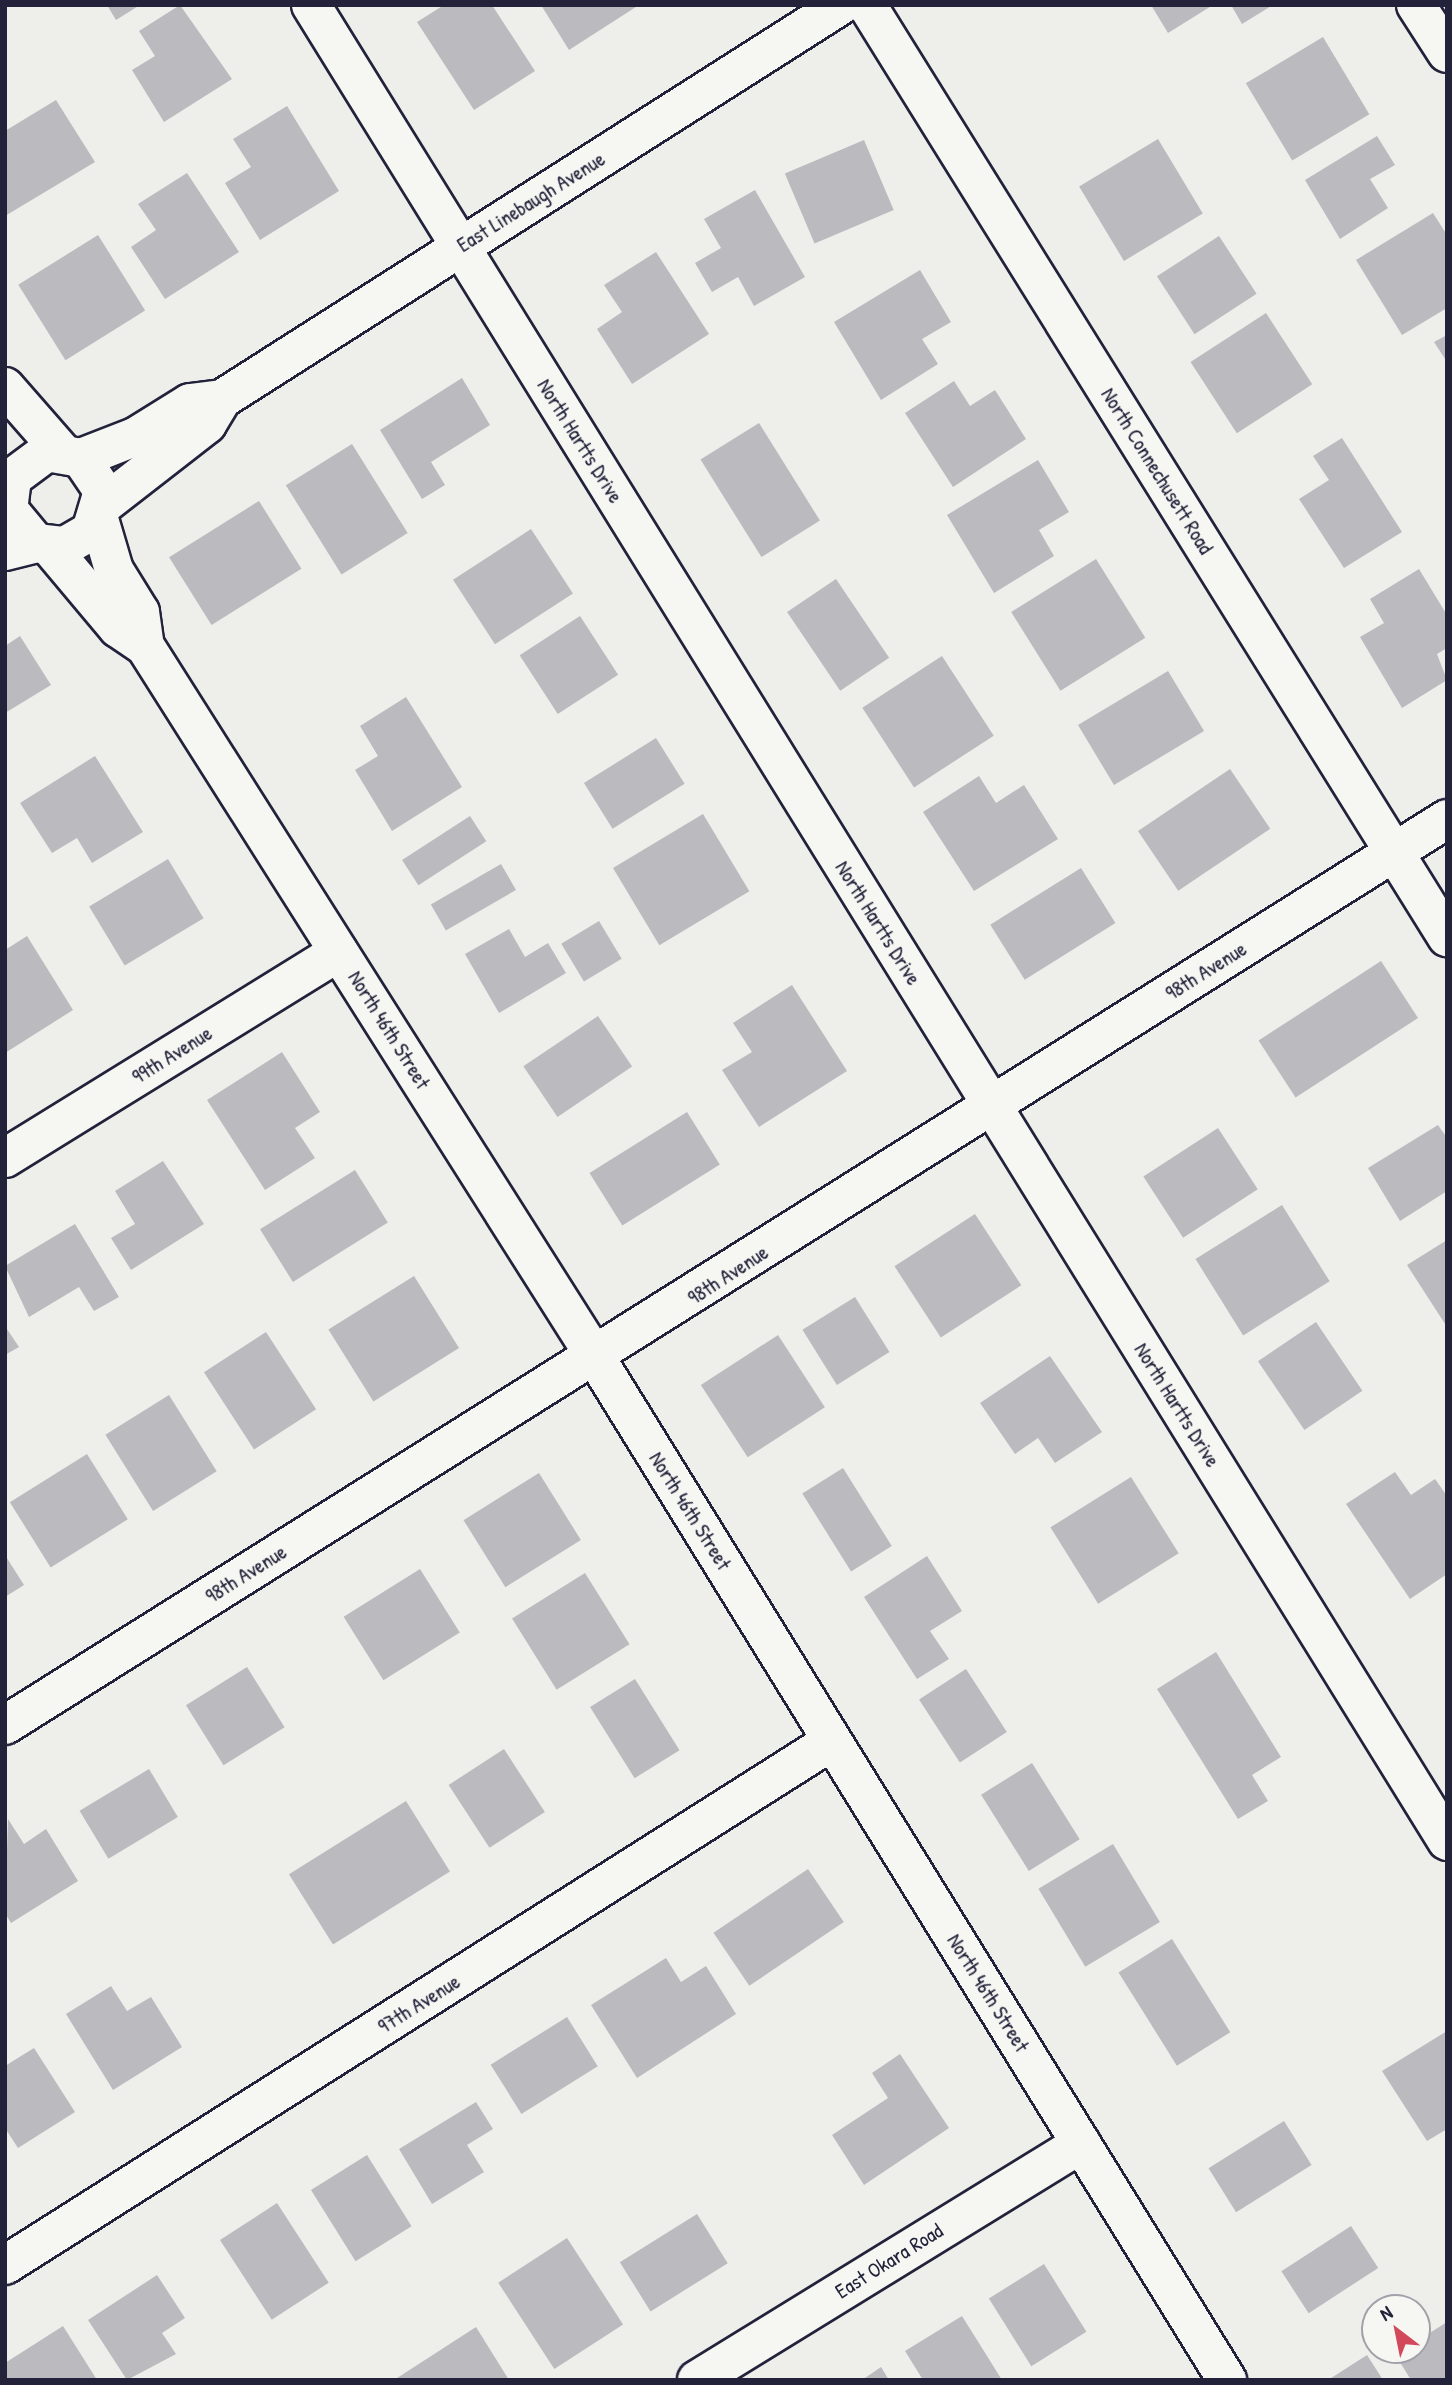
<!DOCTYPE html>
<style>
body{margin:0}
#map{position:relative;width:1452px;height:2385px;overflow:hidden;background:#eeeeeb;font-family:"Patrick Hand",sans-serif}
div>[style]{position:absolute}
.building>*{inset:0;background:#bbbbbf;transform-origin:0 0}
.roads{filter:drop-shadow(2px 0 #22223b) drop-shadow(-2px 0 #22223b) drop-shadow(0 2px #22223b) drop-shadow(0 -2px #22223b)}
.minor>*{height:38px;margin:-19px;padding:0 19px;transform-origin:19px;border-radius:19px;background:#f6f6f2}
span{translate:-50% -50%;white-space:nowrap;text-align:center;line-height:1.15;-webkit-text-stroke:5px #f6f6f2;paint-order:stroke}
.street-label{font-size:21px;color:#22223b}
.frame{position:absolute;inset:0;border:7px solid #22223b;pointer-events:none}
.north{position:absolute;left:1361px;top:2294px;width:70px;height:70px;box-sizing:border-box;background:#f6f6f2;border:2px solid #a1a1a9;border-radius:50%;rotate:328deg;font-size:19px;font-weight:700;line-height:28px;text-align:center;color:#22223b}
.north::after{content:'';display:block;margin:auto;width:24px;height:32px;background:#d1495b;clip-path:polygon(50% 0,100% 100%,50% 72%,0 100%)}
</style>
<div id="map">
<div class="building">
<i style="clip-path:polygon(107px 5px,140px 5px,116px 20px)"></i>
<i style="clip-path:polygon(180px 5px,232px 79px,164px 122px,132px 70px,155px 56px,139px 31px)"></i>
<i style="clip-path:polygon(444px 5px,492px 5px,535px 71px,474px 110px,417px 22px)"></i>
<i style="clip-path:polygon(541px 5px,639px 5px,569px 50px)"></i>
<i style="clip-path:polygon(1151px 5px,1213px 5px,1168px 33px)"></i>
<i style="clip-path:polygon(1231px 5px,1273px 5px,1242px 24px)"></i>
<i style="left:1323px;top:37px;width:90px;height:90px;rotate:59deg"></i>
<i style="clip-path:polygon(56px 100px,95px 162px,5px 216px,5px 131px)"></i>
<i style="clip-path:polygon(287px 106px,339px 191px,260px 240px,225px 183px,251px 167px,233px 139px)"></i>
<i style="clip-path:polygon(1377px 136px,1395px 165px,1370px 179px,1388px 208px,1340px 239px,1305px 180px)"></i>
<i style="left:1158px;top:139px;width:87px;height:92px;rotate:59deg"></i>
<i style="left:864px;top:140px;width:76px;height:86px;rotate:67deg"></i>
<i style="clip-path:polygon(187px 173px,239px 252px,165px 299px,131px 247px,156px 230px,138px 204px)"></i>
<i style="clip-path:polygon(755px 190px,805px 277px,754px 306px,738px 277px,712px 292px,695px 263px,721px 248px,704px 219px)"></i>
<i style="clip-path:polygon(1433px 213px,1447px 235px,1447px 308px,1402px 335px,1356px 260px)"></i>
<i style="left:98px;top:235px;width:89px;height:94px;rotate:58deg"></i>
<i style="left:1219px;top:236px;width:69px;height:74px;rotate:57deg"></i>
<i style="clip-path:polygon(656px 252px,709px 334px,632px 384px,597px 329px,622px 312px,604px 285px)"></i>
<i style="clip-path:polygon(920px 270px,951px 322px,922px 339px,938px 364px,881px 400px,834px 322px)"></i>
<i style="left:1266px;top:313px;width:85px;height:90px;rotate:57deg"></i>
<i style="clip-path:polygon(1447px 335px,1447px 362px,1434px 342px)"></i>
<i style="clip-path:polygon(462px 378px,490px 425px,431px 462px,445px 485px,422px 499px,380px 430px)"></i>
<i style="clip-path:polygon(954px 381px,970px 406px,995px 390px,1026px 439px,953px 487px,905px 413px)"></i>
<i style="left:759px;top:423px;width:115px;height:69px;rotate:58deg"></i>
<i style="clip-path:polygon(1342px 438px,1402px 532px,1344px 568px,1299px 499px,1329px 480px,1313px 456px)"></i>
<i style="left:352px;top:444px;width:105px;height:78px;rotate:58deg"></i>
<i style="clip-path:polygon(1038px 460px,1069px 512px,1039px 530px,1054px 556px,994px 593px,947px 515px)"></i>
<i style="left:259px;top:501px;width:80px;height:106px;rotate:58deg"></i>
<i style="left:531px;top:529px;width:77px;height:93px;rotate:57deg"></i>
<i style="left:1096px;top:559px;width:93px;height:100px;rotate:58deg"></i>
<i style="clip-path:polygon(1419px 569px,1447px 615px,1447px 648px,1437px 654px,1447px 680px,1402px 708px,1360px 637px,1384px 623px,1370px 599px)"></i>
<i style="left:836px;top:579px;width:95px;height:59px;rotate:56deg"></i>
<i style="left:580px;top:616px;width:70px;height:72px;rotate:57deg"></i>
<i style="clip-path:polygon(20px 636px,51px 685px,5px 713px,5px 646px)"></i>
<i style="left:942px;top:656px;width:95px;height:95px;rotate:57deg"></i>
<i style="left:1168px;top:671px;width:70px;height:105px;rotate:59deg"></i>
<i style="clip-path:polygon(406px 697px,462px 787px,392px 831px,355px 770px,378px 756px,360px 726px)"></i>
<i style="left:656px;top:738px;width:54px;height:85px;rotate:58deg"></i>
<i style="clip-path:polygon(95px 756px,143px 832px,92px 863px,77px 838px,52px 853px,20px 803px)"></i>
<i style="left:1230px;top:769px;width:72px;height:111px;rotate:56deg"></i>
<i style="clip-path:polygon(979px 776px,996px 803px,1024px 785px,1058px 839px,974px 891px,923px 812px)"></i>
<i style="left:703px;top:814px;width:90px;height:105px;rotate:59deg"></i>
<i style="left:470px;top:816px;width:30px;height:81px;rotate:57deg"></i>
<i style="left:168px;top:859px;width:69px;height:92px;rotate:59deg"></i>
<i style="left:501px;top:864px;width:30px;height:81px;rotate:60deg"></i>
<i style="left:1081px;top:868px;width:65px;height:107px;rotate:58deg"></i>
<i style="left:599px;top:921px;width:44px;height:44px;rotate:59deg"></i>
<i style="clip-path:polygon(509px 929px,525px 957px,548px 943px,566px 973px,499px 1013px,465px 954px)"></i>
<i style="clip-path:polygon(27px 936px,73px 1010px,5px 1053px,5px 950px)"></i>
<i style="left:1381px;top:961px;width:68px;height:146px;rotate:57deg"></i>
<i style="clip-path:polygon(792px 985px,847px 1071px,759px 1127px,722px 1070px,752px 1052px,733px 1023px)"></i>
<i style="left:598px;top:1016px;width:61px;height:90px;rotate:56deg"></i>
<i style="clip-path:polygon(282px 1052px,320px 1112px,295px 1128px,315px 1158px,265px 1190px,207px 1100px)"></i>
<i style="left:687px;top:1112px;width:62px;height:115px;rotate:58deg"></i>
<i style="clip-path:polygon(1438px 1125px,1447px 1138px,1447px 1191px,1400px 1221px,1368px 1168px)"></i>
<i style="left:1218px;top:1128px;width:73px;height:89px;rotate:57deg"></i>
<i style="clip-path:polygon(163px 1161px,204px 1224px,131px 1270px,111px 1238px,135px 1224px,115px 1191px)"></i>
<i style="left:355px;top:1170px;width:62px;height:112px;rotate:58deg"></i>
<i style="left:1282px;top:1205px;width:90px;height:102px;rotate:58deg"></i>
<i style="left:975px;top:1214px;width:85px;height:96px;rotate:57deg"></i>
<i style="clip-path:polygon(75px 1224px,119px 1297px,94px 1311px,79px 1287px,29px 1317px,5px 1266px)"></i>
<i style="clip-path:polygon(1447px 1240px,1447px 1327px,1407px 1265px)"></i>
<i style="left:414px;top:1276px;width:85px;height:101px;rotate:58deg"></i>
<i style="left:855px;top:1297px;width:65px;height:62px;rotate:58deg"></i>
<i style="left:1316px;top:1322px;width:83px;height:70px;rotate:56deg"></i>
<i style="clip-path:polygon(5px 1326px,19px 1347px,5px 1355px)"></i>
<i style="left:266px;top:1332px;width:92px;height:74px;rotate:57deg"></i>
<i style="left:778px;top:1335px;width:86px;height:92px;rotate:57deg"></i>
<i style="clip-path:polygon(1050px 1356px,1102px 1432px,1055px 1463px,1038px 1438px,1015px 1454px,980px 1403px)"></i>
<i style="left:169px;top:1395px;width:90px;height:75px;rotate:58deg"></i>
<i style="left:87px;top:1454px;width:77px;height:91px;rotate:58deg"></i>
<i style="left:843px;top:1468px;width:92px;height:48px;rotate:58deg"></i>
<i style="clip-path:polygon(1395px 1472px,1411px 1495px,1435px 1479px,1447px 1496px,1447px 1574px,1410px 1599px,1346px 1504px)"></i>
<i style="left:539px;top:1473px;width:79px;height:89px;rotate:58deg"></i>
<i style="left:1131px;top:1477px;width:90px;height:95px;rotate:58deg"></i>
<i style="clip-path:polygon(5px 1555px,24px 1585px,5px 1597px)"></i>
<i style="clip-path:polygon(927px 1556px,962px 1611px,930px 1631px,949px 1659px,917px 1679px,864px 1597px)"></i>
<i style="left:420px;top:1569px;width:75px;height:90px;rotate:58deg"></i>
<i style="left:585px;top:1573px;width:84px;height:86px;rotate:58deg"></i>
<i style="clip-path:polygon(1216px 1652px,1281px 1757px,1252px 1775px,1268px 1801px,1238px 1819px,1157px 1689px)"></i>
<i style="left:247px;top:1667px;width:71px;height:72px;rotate:58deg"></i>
<i style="left:966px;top:1669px;width:75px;height:56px;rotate:57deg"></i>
<i style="left:635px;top:1679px;width:84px;height:53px;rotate:58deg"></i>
<i style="left:504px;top:1749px;width:75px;height:66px;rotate:57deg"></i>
<i style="left:1032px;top:1763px;width:90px;height:60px;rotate:58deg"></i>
<i style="left:149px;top:1769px;width:56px;height:81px;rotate:59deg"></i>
<i style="left:406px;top:1801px;width:83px;height:138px;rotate:58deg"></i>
<i style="clip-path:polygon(8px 1819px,24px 1844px,46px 1829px,78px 1881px,11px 1923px,5px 1913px)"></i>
<i style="left:1113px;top:1844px;width:91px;height:87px;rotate:59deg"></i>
<i style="left:808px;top:1869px;width:64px;height:114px;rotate:56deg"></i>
<i style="left:1172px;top:1939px;width:110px;height:63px;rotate:58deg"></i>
<i style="clip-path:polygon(666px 1958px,681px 1982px,706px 1966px,736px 2014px,637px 2078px,591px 2005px)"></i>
<i style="clip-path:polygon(111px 1986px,127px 2011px,151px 1997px,182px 2047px,113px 2090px,66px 2014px)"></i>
<i style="left:567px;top:2017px;width:58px;height:90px;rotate:58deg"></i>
<i style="clip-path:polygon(1447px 2031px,1447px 2129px,1427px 2141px,1382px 2071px)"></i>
<i style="clip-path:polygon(34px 2048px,75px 2112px,18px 2148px,5px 2128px,5px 2066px)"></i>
<i style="clip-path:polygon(900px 2054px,949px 2128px,864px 2185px,832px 2135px,888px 2098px,872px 2073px)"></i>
<i style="clip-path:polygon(476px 2102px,493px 2129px,467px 2145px,484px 2172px,432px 2204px,399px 2149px)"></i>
<i style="left:1284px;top:2121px;width:52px;height:89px;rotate:58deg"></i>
<i style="left:367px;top:2155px;width:84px;height:66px;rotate:58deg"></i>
<i style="left:277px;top:2203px;width:95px;height:68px;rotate:57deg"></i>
<i style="left:697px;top:2214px;width:58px;height:91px;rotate:58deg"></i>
<i style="left:1351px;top:2226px;width:50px;height:83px;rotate:57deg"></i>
<i style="left:567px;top:2238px;width:103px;height:82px;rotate:57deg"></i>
<i style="left:1044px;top:2264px;width:80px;height:65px;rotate:58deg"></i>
<i style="clip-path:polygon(157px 2275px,185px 2318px,162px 2333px,176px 2354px,127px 2380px,88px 2320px)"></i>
<i style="clip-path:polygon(962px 2316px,1002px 2380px,923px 2380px,905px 2351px)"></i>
<i style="clip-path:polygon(1447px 2322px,1447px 2380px,1411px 2380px,1395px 2354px,1417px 2350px,1417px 2341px)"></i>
<i style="clip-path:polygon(63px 2326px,97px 2380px,5px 2380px,5px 2363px)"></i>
<i style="clip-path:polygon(476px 2327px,509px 2380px,394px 2380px)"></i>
<i style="clip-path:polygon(1367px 2355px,1383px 2380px,1328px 2380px)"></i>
<i style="clip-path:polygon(881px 2367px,889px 2380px,862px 2380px)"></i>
</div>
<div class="roads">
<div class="minor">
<i style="left:311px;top:5px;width:2159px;rotate:58.25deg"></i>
<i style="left:867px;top:5px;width:1098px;rotate:58.11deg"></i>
<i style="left:1416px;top:5px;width:57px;rotate:57.1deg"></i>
<i style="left:5px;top:387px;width:85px;rotate:48.8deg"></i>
<i style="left:81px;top:458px;width:60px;rotate:-21.4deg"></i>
<i style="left:137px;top:436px;width:62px;rotate:-31.9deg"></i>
<i style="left:190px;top:403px;width:32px;rotate:-7deg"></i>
<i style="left:103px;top:505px;width:132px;rotate:-37.9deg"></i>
<i style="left:207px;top:424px;width:29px;rotate:-59deg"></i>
<i style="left:222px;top:399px;width:734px;rotate:-32.48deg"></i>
<i style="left:99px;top:519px;width:53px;rotate:73.6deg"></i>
<i style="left:114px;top:570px;width:49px;rotate:58.2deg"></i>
<i style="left:140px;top:612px;width:34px;rotate:82deg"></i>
<i style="left:145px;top:646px;width:839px;rotate:57.65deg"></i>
<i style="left:594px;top:1355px;width:1205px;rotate:58.3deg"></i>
<i style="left:50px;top:547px;width:106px;rotate:50deg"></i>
<i style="left:118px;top:628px;width:32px;rotate:34deg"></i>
<i style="left:5px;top:551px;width:32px;rotate:-14deg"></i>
<i style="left:36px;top:543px;width:29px;rotate:6deg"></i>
<i style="left:65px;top:546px;width:30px;rotate:-30deg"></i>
<i style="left:91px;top:531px;width:42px;rotate:-73.3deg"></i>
<i style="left:103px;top:491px;width:40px;rotate:-124deg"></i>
<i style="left:81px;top:458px;width:35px;rotate:-170deg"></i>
<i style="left:47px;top:452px;width:44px;rotate:143.4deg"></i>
<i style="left:12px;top:478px;width:31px;rotate:97deg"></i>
<i style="left:8px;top:509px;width:44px;rotate:50.5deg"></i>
<i style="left:5px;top:1158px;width:392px;rotate:-31.7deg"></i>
<i style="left:5px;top:1725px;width:1703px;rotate:-32.14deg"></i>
<i style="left:5px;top:2265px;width:979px;rotate:-32.36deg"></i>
<i style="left:697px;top:2380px;width:451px;rotate:-31.6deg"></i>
</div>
</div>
<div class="street-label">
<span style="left:531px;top:202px;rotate:-32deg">East Linebaugh Avenue</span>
<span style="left:580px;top:441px;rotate:58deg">North Hartts Drive</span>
<span style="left:1157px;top:471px;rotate:58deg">North Connechusett Road</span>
<span style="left:878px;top:923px;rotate:58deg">North Hartts Drive</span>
<span style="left:1206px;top:971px;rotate:-32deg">98th Avenue</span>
<span style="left:389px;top:1030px;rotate:58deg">North 46th Street</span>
<span style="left:172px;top:1055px;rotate:-32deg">99th Avenue</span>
<span style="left:728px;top:1275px;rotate:-33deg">98th Avenue</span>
<span style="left:1177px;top:1405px;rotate:58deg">North Hartts Drive</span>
<span style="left:690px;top:1511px;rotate:58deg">North 46th Street</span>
<span style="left:246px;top:1574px;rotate:-32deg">98th Avenue</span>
<span style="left:988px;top:1993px;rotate:58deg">North 46th Street</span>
<span style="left:419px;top:2004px;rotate:-32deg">97th Avenue</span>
<span style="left:889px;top:2261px;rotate:-32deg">East Okara Road</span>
</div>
<div class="frame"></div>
<div class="north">N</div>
</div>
